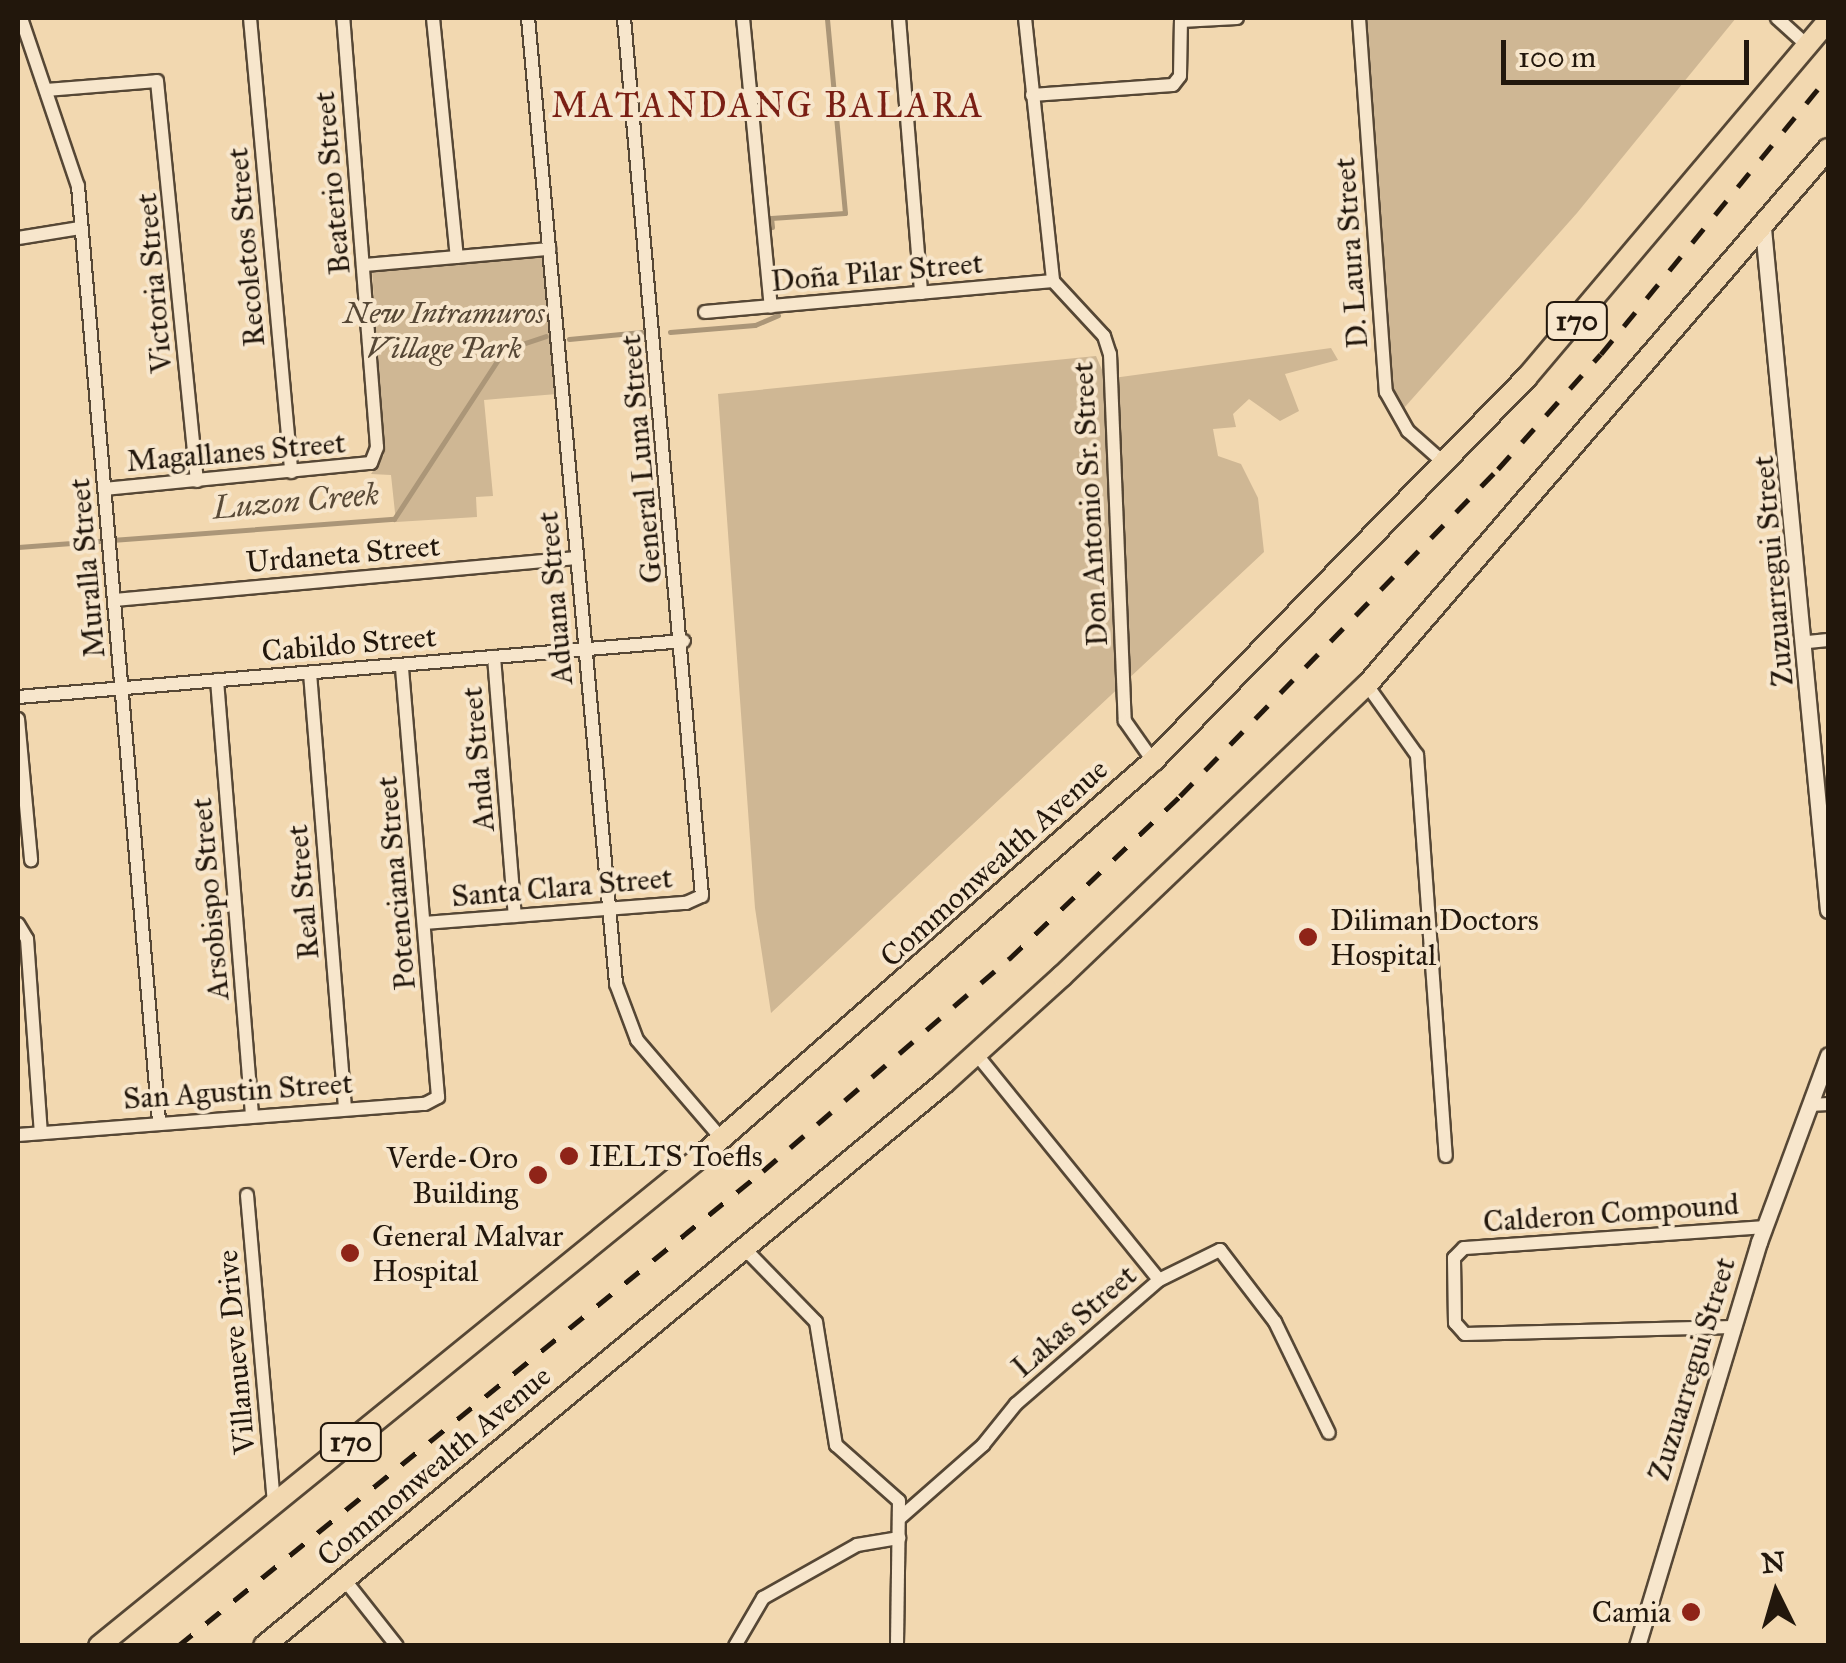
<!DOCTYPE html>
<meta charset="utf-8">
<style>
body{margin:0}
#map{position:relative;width:1846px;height:1663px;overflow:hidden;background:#f2d8b0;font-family:"IM FELL Great Primer",serif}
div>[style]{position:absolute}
.green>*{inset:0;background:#cfb794}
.stream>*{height:5px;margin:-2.5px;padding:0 2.5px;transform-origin:2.5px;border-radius:2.5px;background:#ab9678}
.roads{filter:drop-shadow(2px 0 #564735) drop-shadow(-2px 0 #564735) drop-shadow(0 2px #564735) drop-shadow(0 -2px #564735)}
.minor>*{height:12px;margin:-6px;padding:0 6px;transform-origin:6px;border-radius:6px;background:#f7e6cc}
.tertiary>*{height:15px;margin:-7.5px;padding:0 7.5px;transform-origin:7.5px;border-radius:7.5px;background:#f7e6cc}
.primary>*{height:20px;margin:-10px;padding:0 10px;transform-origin:10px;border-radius:10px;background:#f2d8b0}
.rail>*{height:5px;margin-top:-2.5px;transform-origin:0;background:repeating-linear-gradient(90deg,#22170c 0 18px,transparent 0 36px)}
.dots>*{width:28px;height:28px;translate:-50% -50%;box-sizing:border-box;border:5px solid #f7e6cc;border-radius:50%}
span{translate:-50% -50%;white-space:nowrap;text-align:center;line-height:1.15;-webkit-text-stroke:8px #f7e6cc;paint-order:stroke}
.shield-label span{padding:2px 8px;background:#f7e6cc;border:2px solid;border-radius:8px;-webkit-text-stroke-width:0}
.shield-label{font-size:28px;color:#22170c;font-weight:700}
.street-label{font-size:30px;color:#22170c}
.park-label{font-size:30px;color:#564735;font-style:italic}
.poi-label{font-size:30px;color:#22170c}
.left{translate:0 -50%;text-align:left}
.right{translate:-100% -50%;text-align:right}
.water-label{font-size:32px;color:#594a37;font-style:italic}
.quarter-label{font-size:35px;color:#7a1f14;letter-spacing:2.5px}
.frame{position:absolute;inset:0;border:20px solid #22170c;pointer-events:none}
.north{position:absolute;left:1726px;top:1543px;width:100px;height:100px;-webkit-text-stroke:8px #f7e6cc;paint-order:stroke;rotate:355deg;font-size:28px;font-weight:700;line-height:40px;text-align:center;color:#22170c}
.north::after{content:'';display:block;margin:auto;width:35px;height:45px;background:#22170c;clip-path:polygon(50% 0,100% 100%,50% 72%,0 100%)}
.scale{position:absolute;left:1501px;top:40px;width:248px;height:45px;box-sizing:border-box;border:5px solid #22170c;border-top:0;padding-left:12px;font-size:30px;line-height:35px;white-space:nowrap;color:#22170c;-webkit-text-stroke:8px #f7e6cc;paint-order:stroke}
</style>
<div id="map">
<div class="green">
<i style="clip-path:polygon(1363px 18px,1736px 18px,1577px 213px,1404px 408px,1391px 393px)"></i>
<i style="clip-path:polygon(544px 254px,557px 394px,484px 400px,493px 496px,476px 497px,477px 517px,396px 522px,391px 475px,371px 474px,384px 455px,372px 270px)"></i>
<i style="clip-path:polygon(1331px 348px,1338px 360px,1285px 374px,1299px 411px,1280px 421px,1249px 399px,1233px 414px,1236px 427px,1213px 429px,1218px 456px,1241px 464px,1258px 498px,1264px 552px,771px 1013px,755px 908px,718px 394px,1096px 356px,1106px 379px)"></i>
</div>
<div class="stream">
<i style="left:772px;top:227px;width:9px;rotate:-96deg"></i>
<i style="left:771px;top:218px;width:74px;rotate:-3.9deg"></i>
<i style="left:845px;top:213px;width:196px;rotate:-95.3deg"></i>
<i style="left:670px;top:332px;width:85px;rotate:-4.7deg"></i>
<i style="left:755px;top:325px;width:25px;rotate:-23deg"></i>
<i style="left:569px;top:339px;width:73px;rotate:-5.5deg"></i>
<i style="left:18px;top:547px;width:377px;rotate:-4.3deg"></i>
<i style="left:394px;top:519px;width:202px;rotate:-56.9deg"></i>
<i style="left:504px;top:350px;width:44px;rotate:-18.4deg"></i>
</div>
<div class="roads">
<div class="minor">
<i style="left:21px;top:18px;width:177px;rotate:71.3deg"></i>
<i style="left:78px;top:186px;width:939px;rotate:85.05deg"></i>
<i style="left:250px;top:18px;width:456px;rotate:84.8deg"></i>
<i style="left:433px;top:18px;width:240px;rotate:84.3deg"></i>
<i style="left:528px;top:18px;width:970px;rotate:84.79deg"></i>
<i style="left:616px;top:984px;width:60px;rotate:69.4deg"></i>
<i style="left:637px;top:1040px;width:130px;rotate:49.4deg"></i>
<i style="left:743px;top:18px;width:290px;rotate:84.5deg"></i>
<i style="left:899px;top:18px;width:276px;rotate:85.4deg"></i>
<i style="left:1025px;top:18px;width:264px;rotate:83.9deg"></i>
<i style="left:1053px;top:281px;width:75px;rotate:47.2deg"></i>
<i style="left:1104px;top:336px;width:19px;rotate:72deg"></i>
<i style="left:1110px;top:354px;width:367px;rotate:87.7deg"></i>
<i style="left:1125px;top:721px;width:49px;rotate:55deg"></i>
<i style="left:1359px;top:18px;width:375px;rotate:85.9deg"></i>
<i style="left:1386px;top:392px;width:45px;rotate:60.6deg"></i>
<i style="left:1408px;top:431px;width:48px;rotate:41.6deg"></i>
<i style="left:1777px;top:18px;width:43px;rotate:42.2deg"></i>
<i style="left:46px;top:90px;width:111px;rotate:-4.6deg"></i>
<i style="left:157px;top:81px;width:402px;rotate:84.3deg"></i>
<i style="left:1032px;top:95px;width:141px;rotate:-4.1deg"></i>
<i style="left:1173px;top:85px;width:11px;rotate:-52deg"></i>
<i style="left:1180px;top:76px;width:55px;rotate:-89deg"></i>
<i style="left:1181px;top:21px;width:56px;rotate:-3.1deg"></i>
<i style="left:18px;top:238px;width:63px;rotate:-9.2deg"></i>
<i style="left:365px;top:265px;width:185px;rotate:-5deg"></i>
<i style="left:705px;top:312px;width:349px;rotate:-5.1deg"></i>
<i style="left:104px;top:489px;width:268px;rotate:-5.6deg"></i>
<i style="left:371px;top:463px;width:17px;rotate:-69deg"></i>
<i style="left:377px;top:447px;width:430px;rotate:-94.5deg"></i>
<i style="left:115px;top:600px;width:463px;rotate:-5.2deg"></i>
<i style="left:1808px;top:642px;width:20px;rotate:-6deg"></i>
<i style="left:494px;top:657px;width:260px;rotate:85.4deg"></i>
<i style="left:310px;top:673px;width:435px;rotate:85.4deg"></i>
<i style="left:217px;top:680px;width:435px;rotate:85.4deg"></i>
<i style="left:1367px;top:685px;width:86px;rotate:54.5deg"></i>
<i style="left:1417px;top:755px;width:402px;rotate:85.9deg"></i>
<i style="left:18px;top:697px;width:668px;rotate:-4.81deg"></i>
<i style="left:18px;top:719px;width:142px;rotate:84.7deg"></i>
<i style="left:424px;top:923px;width:263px;rotate:-4.4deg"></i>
<i style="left:686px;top:903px;width:17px;rotate:-24deg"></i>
<i style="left:702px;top:896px;width:881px;rotate:-95.08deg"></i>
<i style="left:18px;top:924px;width:17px;rotate:59deg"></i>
<i style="left:27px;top:939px;width:194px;rotate:85.9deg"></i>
<i style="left:977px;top:1055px;width:289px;rotate:51deg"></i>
<i style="left:1810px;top:1105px;width:18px;rotate:-3deg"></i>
<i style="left:18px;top:1135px;width:408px;rotate:-4.4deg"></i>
<i style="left:425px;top:1104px;width:15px;rotate:-28deg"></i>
<i style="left:438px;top:1097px;width:433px;rotate:-94.8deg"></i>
<i style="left:247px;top:1195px;width:310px;rotate:85deg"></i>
<i style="left:744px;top:1248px;width:103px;rotate:45.8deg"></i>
<i style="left:816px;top:1322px;width:125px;rotate:80.8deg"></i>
<i style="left:836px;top:1445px;width:84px;rotate:41.6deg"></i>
<i style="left:899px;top:1501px;width:145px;rotate:90.8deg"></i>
<i style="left:1733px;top:1327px;width:268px;rotate:178.5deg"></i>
<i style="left:1465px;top:1334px;width:15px;rotate:-132deg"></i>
<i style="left:1455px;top:1323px;width:65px;rotate:-90.9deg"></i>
<i style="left:1454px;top:1258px;width:14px;rotate:-45deg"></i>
<i style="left:1464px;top:1248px;width:300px;rotate:-4deg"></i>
<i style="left:900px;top:1518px;width:111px;rotate:-41.3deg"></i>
<i style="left:983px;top:1445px;width:53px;rotate:-51.2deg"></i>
<i style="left:1016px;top:1404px;width:189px;rotate:-40.9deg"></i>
<i style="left:1159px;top:1280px;width:68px;rotate:-26.2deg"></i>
<i style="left:1220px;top:1250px;width:91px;rotate:52.6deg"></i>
<i style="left:1275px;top:1322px;width:123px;rotate:64.1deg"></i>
<i style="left:344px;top:1579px;width:85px;rotate:51.7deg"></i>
<i style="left:735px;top:1646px;width:56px;rotate:-59.7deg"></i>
<i style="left:763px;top:1598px;width:108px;rotate:-29.4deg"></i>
<i style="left:857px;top:1545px;width:43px;rotate:-9.5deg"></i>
</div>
<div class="tertiary">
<i style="left:1763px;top:228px;width:685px;rotate:84.56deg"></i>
<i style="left:1637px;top:1646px;width:422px;rotate:-73.2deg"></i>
<i style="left:1759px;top:1242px;width:199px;rotate:-69.7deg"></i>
</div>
<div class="primary">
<i style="left:99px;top:1646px;width:772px;rotate:-39.11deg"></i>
<i style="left:698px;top:1159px;width:605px;rotate:-41.18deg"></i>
<i style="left:1153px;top:761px;width:536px;rotate:-45.76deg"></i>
<i style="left:1527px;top:377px;width:466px;rotate:-49.8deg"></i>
<i style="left:264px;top:1646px;width:883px;rotate:-39.62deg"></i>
<i style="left:944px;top:1083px;width:159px;rotate:-42.2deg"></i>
<i style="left:1062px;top:976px;width:422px;rotate:-43.7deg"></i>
<i style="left:1367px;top:685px;width:707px;rotate:-49.3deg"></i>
</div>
</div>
<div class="rail">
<i style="left:178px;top:1646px;width:754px;rotate:-39.08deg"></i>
<i style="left:763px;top:1171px;width:325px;rotate:-40.8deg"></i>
<i style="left:1009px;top:959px;width:236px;rotate:-43.6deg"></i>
<i style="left:1180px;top:796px;width:456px;rotate:-45.8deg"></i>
<i style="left:1498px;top:469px;width:154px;rotate:-48.2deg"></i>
<i style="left:1601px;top:354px;width:358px;rotate:-50.7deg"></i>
</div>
<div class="dots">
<i style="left:1308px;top:937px;background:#8f2418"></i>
<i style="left:569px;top:1156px;background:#8f2418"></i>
<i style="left:538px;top:1175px;background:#8f2418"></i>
<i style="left:350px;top:1253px;background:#8f2418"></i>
<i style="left:1691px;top:1612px;background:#8f2418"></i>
</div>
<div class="shield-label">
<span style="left:1577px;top:321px">170</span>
<span style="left:351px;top:1442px">170</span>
</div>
<div class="street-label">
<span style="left:332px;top:183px;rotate:-95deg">Beaterio Street</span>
<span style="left:246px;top:247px;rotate:-95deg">Recoletos Street</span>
<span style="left:1351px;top:253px;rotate:-94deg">D. Laura Street</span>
<span style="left:877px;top:272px;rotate:-5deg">Doña Pilar Street</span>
<span style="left:154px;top:283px;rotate:-95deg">Victoria Street</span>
<span style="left:236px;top:452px;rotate:-5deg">Magallanes Street</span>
<span style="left:641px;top:459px;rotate:-95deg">General Luna Street</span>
<span style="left:1090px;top:504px;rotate:-93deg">Don Antonio Sr. Street</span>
<span style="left:343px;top:554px;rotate:-5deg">Urdaneta Street</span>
<span style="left:87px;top:568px;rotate:-95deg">Muralla Street</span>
<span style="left:1773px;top:571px;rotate:-95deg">Zuzuarregui Street</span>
<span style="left:555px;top:598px;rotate:-95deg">Aduana Street</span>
<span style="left:349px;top:644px;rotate:-5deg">Cabildo Street</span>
<span style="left:478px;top:759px;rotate:-95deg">Anda Street</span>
<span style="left:994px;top:863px;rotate:-42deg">Commonwealth Avenue</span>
<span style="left:396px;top:883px;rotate:-95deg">Potenciana Street</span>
<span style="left:562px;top:887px;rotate:-5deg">Santa Clara Street</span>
<span style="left:303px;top:892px;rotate:-95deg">Real Street</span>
<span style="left:210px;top:899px;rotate:-95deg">Arsobispo Street</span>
<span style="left:238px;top:1091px;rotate:-4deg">San Agustin Street</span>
<span style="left:1611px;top:1213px;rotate:-4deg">Calderon Compound</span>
<span style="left:1074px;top:1321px;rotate:-41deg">Lakas Street</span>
<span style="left:236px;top:1352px;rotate:-95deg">Villanueve Drive</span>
<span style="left:1692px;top:1369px;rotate:-73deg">Zuzuarregui Street</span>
<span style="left:434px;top:1466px;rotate:-40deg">Commonwealth Avenue</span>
</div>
<div class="park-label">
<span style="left:444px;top:330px">New Intramuros<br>Village Park</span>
</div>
<div class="poi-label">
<span class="left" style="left:1330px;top:937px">Diliman Doctors<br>Hospital</span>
<span class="left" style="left:589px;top:1156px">IELTS Toefls</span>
<span class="right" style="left:518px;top:1175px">Verde-Oro<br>Building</span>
<span class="left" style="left:372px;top:1253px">General Malvar<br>Hospital</span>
<span class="right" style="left:1671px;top:1612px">Camia</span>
</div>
<div class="water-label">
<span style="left:296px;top:502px;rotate:-5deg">Luzon Creek</span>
</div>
<div class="quarter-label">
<span style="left:768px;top:106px">MATANDANG BALARA</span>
</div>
<div class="frame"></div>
<div class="north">N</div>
<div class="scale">100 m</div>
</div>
